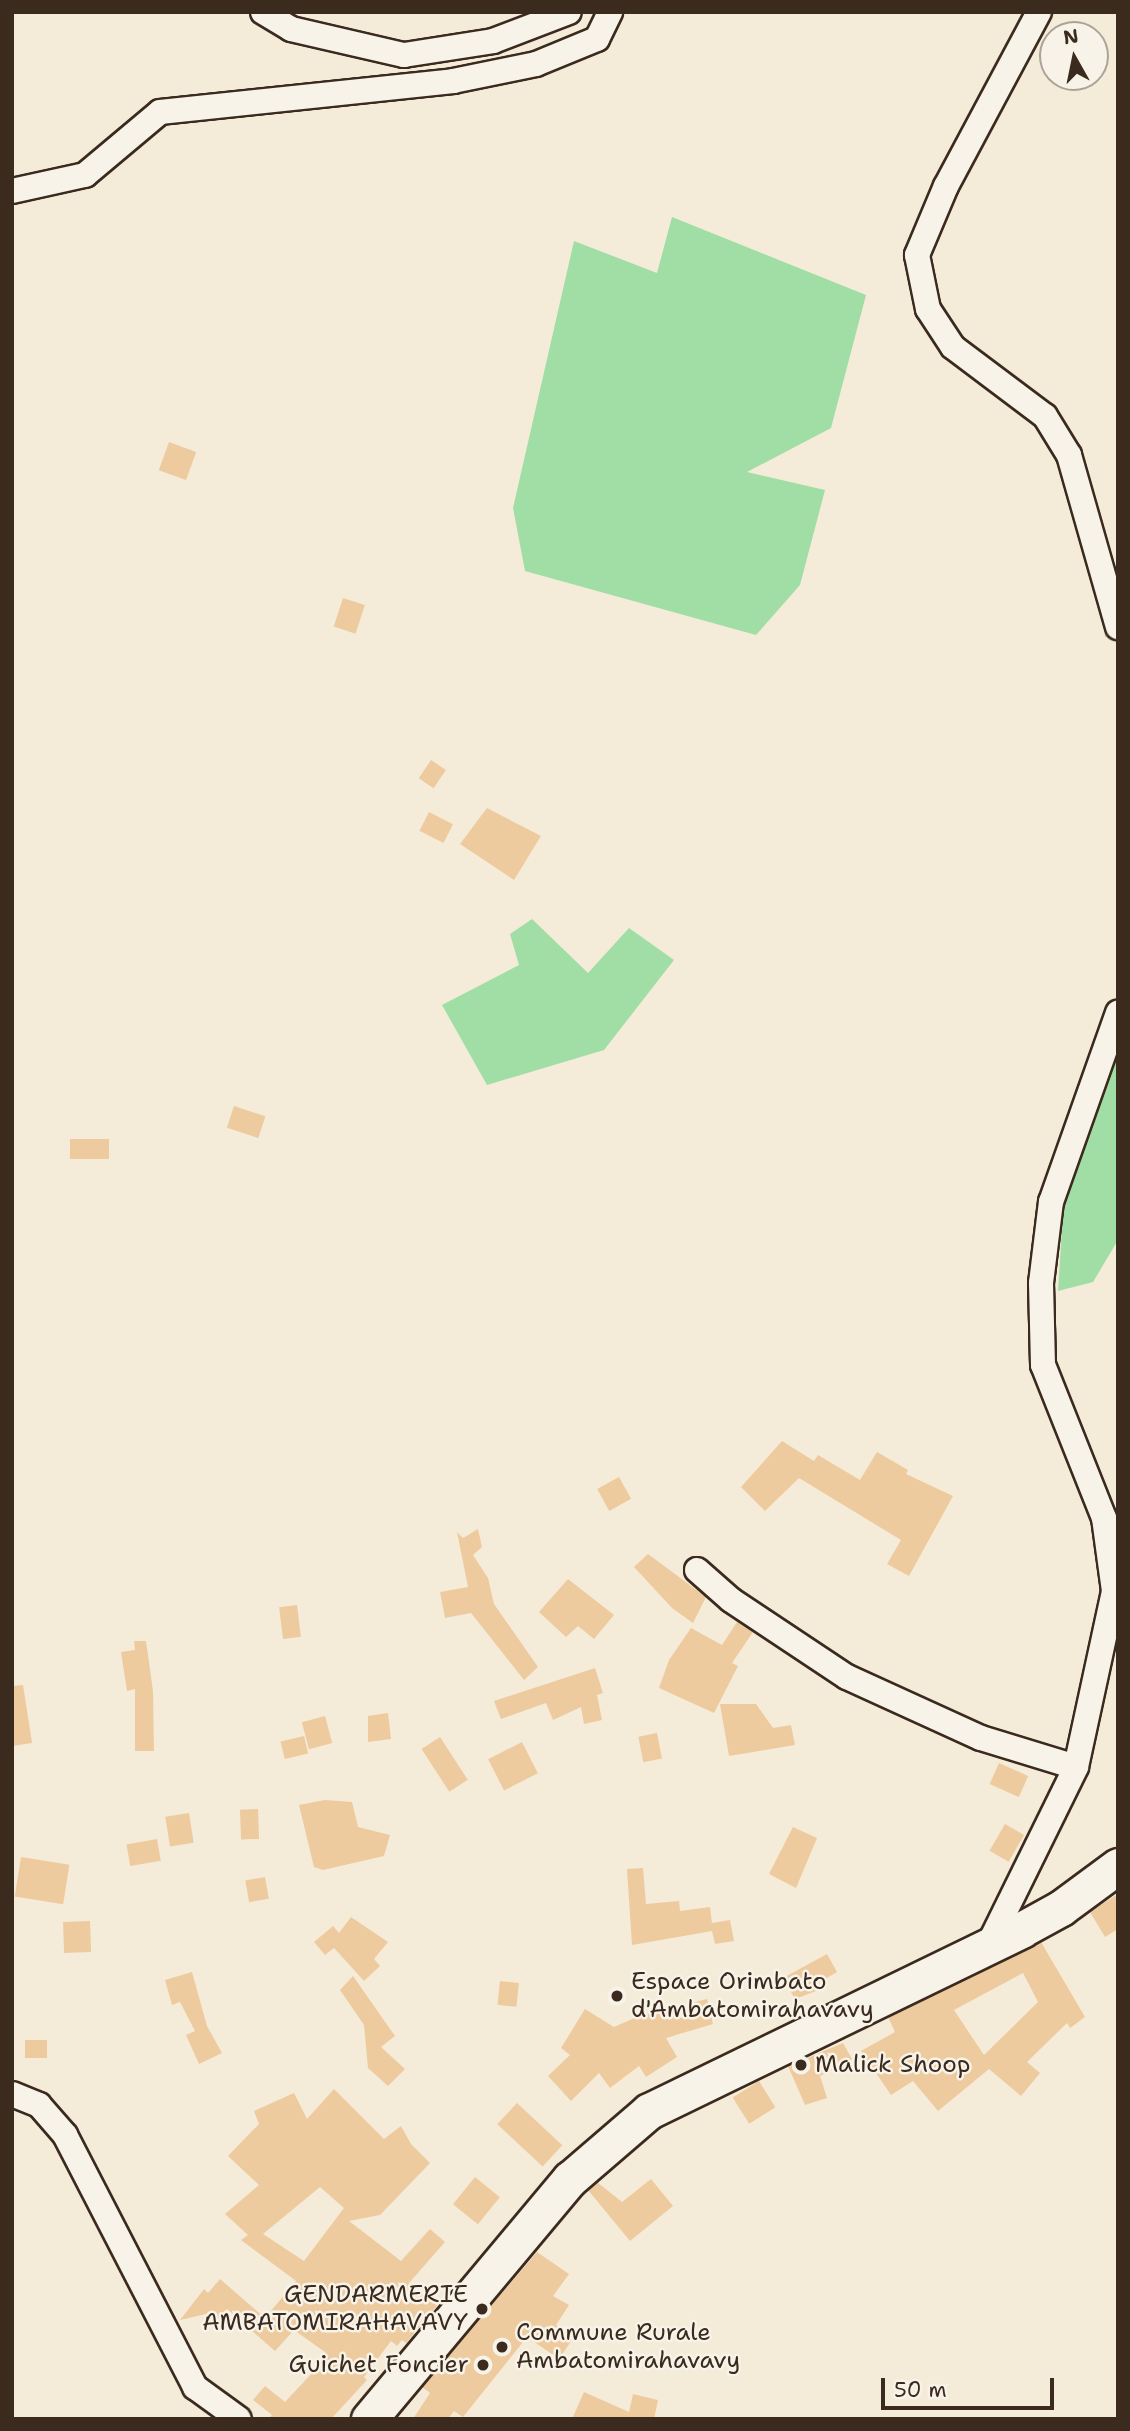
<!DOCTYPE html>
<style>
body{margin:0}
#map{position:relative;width:1130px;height:2431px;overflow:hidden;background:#f5ebd9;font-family:"Shantell Sans",sans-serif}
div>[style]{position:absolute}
.green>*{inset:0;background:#a0dea5}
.building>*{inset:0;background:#eecb9f;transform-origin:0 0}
.roads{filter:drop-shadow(2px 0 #3b2a1e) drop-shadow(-2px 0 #3b2a1e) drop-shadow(0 2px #3b2a1e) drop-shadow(0 -2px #3b2a1e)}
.minor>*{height:24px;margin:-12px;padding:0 12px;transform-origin:12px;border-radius:12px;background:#f7f3e8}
.secondary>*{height:35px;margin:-17.5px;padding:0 17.5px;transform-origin:17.5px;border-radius:17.5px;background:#f7f3e8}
.dots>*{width:19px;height:19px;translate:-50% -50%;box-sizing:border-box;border:4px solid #f7f3e8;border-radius:50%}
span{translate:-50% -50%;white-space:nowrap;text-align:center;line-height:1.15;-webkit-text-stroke:5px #f7f3e8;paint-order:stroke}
.poi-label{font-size:24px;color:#3b2a1e}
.left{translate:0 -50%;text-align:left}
.right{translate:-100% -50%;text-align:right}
.frame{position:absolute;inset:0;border:14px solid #3b2a1e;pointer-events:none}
.north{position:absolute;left:1039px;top:21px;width:70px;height:70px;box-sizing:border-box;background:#f7f3e8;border:2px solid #aca397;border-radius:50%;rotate:351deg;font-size:19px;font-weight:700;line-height:28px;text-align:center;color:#3b2a1e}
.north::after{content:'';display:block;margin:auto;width:24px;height:32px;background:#3b2a1e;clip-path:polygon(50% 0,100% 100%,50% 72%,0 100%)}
.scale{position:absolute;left:881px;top:2378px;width:173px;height:32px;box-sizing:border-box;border:4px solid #3b2a1e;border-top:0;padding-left:9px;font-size:21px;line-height:24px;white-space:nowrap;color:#3b2a1e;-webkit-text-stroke:5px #f7f3e8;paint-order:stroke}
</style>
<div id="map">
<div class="green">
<i style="clip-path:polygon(672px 217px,866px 295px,831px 428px,747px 472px,825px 490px,800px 585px,756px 635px,525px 571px,513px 508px,574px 241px,657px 273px)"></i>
<i style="clip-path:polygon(532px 919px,588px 973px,629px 928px,674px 960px,604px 1050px,487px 1085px,442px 1005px,519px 965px,510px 934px)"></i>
<i style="clip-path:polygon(1118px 1051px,1118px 1240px,1093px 1282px,1058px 1291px,1064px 1199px)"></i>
</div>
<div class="building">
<i style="left:169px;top:442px;width:29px;height:30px;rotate:20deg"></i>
<i style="left:343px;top:598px;width:23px;height:30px;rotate:18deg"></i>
<i style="left:431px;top:760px;width:18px;height:22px;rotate:34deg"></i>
<i style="clip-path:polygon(487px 808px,541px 836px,514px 880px,460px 844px)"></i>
<i style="left:429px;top:812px;width:27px;height:21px;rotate:27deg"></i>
<i style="left:234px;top:1106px;width:33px;height:23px;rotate:18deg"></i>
<i style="left:70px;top:1139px;width:39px;height:20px"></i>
<i style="clip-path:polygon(782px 1441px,814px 1461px,818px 1455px,860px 1480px,877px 1452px,908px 1470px,906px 1474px,953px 1496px,909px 1576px,887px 1564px,901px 1540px,799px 1478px,765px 1511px,741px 1487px)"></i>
<i style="left:619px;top:1477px;width:25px;height:25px;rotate:61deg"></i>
<i style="clip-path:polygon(478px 1529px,482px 1547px,473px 1555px,488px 1578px,494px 1604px,538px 1667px,524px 1680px,471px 1613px,445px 1618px,440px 1592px,468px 1587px,457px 1532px,463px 1538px)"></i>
<i style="clip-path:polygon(648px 1554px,706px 1597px,693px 1623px,672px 1608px,634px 1567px)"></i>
<i style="clip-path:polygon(568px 1579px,614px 1615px,594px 1639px,578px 1626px,566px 1637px,539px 1612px)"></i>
<i style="left:297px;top:1605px;width:32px;height:18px;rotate:83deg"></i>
<i style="clip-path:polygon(737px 1622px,753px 1632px,732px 1663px,738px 1666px,714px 1713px,659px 1688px,669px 1660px,691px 1628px,722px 1645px)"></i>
<i style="clip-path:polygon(134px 1641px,146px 1641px,153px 1691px,154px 1751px,135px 1751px,135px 1689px,127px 1691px,121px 1652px,135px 1650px)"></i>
<i style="clip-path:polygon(595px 1668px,603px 1693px,597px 1695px,602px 1720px,584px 1724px,581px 1707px,553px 1720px,546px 1703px,501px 1719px,494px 1701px)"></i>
<i style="clip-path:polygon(23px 1685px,32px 1743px,12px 1746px,12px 1686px)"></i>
<i style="clip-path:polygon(720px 1704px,756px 1704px,773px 1728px,791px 1725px,795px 1745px,729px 1756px)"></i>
<i style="clip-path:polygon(388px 1713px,391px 1739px,368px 1742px,368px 1716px)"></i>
<i style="left:325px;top:1716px;width:28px;height:24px;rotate:75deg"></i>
<i style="left:657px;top:1733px;width:26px;height:19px;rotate:79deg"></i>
<i style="left:304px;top:1736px;width:18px;height:24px;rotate:77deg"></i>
<i style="left:440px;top:1737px;width:51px;height:22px;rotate:57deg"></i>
<i style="left:522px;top:1742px;width:35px;height:38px;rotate:63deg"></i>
<i style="left:999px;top:1763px;width:32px;height:23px;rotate:24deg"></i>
<i style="clip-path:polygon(325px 1800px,352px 1802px,358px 1827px,390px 1835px,384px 1856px,323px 1870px,314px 1867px,299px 1805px)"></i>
<i style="left:258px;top:1809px;width:30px;height:18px;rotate:88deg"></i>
<i style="left:189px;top:1813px;width:30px;height:24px;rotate:81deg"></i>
<i style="left:1005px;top:1824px;width:22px;height:31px;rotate:30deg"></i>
<i style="clip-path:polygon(793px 1827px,817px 1838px,796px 1888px,769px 1874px)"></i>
<i style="left:157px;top:1839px;width:22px;height:31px;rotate:80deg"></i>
<i style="left:21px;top:1857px;width:49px;height:40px;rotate:9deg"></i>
<i style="clip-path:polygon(643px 1868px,646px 1904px,679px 1901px,680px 1911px,710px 1907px,712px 1923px,730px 1920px,734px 1941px,715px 1944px,712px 1931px,632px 1945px,627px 1869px)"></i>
<i style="left:265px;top:1877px;width:22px;height:20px;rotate:80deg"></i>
<i style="clip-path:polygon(1118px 1894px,1118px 1929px,1105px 1937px,1090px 1912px)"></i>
<i style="clip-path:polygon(351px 1917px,388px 1942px,374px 1959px,380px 1966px,364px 1981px,334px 1948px,325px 1955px,314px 1942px,333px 1926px,339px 1933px)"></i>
<i style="left:90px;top:1921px;width:31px;height:27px;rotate:88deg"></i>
<i style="clip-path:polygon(evenodd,1041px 1942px,1085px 2017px,1070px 2028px,1067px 2023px,1027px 2062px,1040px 2073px,1021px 2096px,989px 2069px,938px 2111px,913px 2081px,891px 2095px,861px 2051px,895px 2032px,888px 2017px,1041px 1942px,1023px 1973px,1038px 2002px,984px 2055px,954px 2010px,1023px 1973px)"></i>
<i style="clip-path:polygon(827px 1954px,837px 1972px,813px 1986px,816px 1991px,795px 1999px,783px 1978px)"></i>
<i style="clip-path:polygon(192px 1972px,207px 2026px,222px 2053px,199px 2064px,186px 2035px,195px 2031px,180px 2002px,172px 2005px,165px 1980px)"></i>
<i style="clip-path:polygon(353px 1976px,395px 2036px,381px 2047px,405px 2069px,388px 2086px,368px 2068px,364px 2025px,340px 1990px)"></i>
<i style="left:500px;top:1981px;width:19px;height:24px;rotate:6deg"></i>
<i style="clip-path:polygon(707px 1999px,713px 2024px,666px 2038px,677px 2057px,646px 2077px,639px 2066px,610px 2088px,599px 2073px,571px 2101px,548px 2076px,570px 2055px,561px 2048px,585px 2009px,614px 2027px,639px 2016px)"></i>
<i style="left:25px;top:2040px;width:22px;height:18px"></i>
<i style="clip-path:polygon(843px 2043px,852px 2059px,820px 2076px,827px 2098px,805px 2105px,788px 2066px)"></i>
<i style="left:759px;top:2081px;width:31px;height:31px;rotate:58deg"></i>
<i style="clip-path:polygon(evenodd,334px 2089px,384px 2139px,401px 2126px,411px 2144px,430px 2163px,380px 2215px,349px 2221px,401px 2261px,430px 2229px,445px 2242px,409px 2283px,437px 2306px,406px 2343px,402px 2340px,397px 2346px,391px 2341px,364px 2377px,367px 2380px,331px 2419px,268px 2419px,272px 2415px,253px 2400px,265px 2386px,285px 2402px,327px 2357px,325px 2352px,294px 2330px,275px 2351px,227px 2309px,217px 2319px,210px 2313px,180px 2320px,204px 2289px,208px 2293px,220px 2279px,265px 2318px,296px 2281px,241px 2240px,248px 2235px,225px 2214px,259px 2185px,228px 2156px,259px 2124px,254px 2111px,294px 2093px,307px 2119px,334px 2089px,320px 2187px,344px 2208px,304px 2261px,263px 2234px,320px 2187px)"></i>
<i style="left:517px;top:2103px;width:62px;height:29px;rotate:43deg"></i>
<i style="left:475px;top:2177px;width:32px;height:35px;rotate:39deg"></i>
<i style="clip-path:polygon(651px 2179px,673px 2206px,630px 2241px,588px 2190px,597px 2182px,622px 2202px)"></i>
<i style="clip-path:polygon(537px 2252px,569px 2274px,553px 2296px,569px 2305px,556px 2325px,574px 2337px,559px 2359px,527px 2337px,463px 2417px,454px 2411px,448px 2419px,413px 2419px,430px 2393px,422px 2387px)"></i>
<i style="clip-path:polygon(584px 2392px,629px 2412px,633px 2394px,658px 2400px,654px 2419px,572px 2419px)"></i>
</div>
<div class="roads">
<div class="minor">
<i style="left:263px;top:12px;width:33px;rotate:31deg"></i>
<i style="left:291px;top:29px;width:116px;rotate:13deg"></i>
<i style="left:404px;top:55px;width:90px;rotate:-8.9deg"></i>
<i style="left:493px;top:41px;width:81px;rotate:-20.9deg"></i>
<i style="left:1039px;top:12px;width:197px;rotate:118.1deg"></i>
<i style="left:946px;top:186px;width:75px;rotate:112.8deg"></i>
<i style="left:917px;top:255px;width:55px;rotate:78.5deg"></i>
<i style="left:928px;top:309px;width:45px;rotate:56.7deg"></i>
<i style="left:953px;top:347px;width:115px;rotate:36.9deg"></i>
<i style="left:1045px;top:416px;width:46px;rotate:58.4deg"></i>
<i style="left:1069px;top:455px;width:179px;rotate:74.1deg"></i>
<i style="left:12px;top:191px;width:75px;rotate:-12.4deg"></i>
<i style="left:85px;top:175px;width:98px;rotate:-40deg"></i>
<i style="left:160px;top:112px;width:295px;rotate:-6deg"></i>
<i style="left:453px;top:81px;width:85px;rotate:-11.6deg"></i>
<i style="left:536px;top:64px;width:66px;rotate:-22.3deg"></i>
<i style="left:597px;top:39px;width:30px;rotate:-64deg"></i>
<i style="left:697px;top:1570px;width:45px;rotate:41.4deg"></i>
<i style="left:731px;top:1600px;width:139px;rotate:33.6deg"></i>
<i style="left:847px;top:1677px;width:147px;rotate:24.5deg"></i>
<i style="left:981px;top:1738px;width:99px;rotate:17deg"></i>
<i style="left:988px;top:1946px;width:199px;rotate:-63.8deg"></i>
<i style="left:1076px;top:1767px;width:180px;rotate:-77.8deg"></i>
<i style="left:1114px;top:1591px;width:74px;rotate:-97.8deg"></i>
<i style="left:1104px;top:1518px;width:165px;rotate:-111.7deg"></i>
<i style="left:1043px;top:1365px;width:82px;rotate:-91.4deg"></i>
<i style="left:1041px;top:1283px;width:82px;rotate:-83deg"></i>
<i style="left:1051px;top:1202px;width:201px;rotate:-70.5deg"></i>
<i style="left:12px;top:2094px;width:29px;rotate:22deg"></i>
<i style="left:39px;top:2105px;width:40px;rotate:49deg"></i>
<i style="left:65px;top:2135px;width:284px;rotate:62.7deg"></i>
<i style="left:195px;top:2387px;width:54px;rotate:36deg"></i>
</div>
<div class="secondary">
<i style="left:369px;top:2419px;width:313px;rotate:-50.1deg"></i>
<i style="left:570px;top:2179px;width:104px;rotate:-40.7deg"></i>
<i style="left:649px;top:2111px;width:414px;rotate:-25.9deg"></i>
<i style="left:1021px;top:1930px;width:46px;rotate:-28.8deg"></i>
<i style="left:1061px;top:1908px;width:71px;rotate:-36.4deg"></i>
</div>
</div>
<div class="dots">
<i style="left:617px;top:1996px;background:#3b2a1e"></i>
<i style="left:801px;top:2065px;background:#3b2a1e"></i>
<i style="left:482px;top:2309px;background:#3b2a1e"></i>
<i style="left:502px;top:2347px;background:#3b2a1e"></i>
<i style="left:483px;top:2365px;background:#3b2a1e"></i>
</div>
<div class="poi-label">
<span class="left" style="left:631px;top:1996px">Espace Orimbato<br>d'Ambatomirahavavy</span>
<span class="left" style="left:815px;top:2065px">Malick Shoop</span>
<span class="right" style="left:468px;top:2309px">GENDARMERIE<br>AMBATOMIRAHAVAVY</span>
<span class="left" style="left:516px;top:2347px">Commune Rurale<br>Ambatomirahavavy</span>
<span class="right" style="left:469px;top:2365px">Guichet Foncier</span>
</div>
<div class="frame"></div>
<div class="north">N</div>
<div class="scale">50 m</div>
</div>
